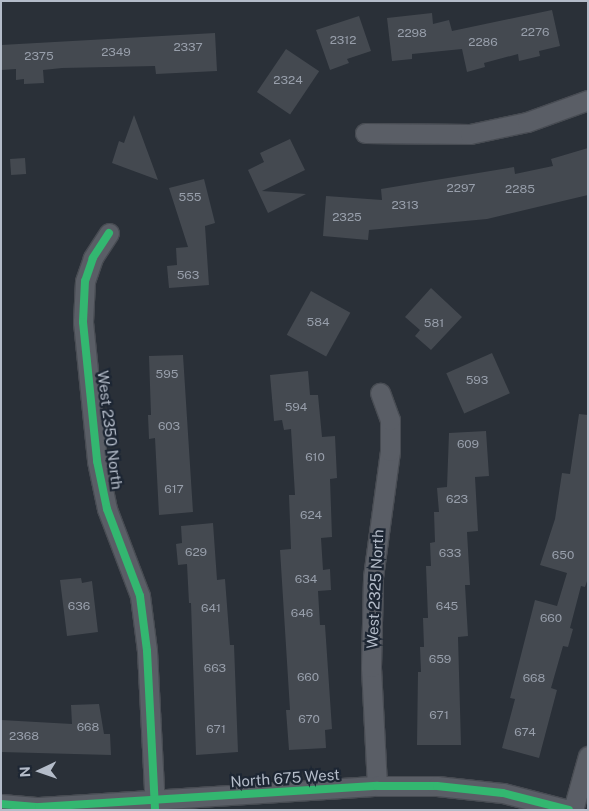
<!DOCTYPE html>
<style>
body{margin:0}
#map{position:relative;width:589px;height:811px;overflow:hidden;background:#2a3038;font-family:"Public Sans",sans-serif}
div>[style]{position:absolute}
.building>*{inset:0;background:#444950;transform-origin:0 0}
.roads{filter:drop-shadow(1px 0 #484c53) drop-shadow(-1px 0 #484c53) drop-shadow(0 1px #484c53) drop-shadow(0 -1px #484c53)}
.minor>*{height:19px;margin:-9.5px;padding:0 9.5px;transform-origin:9.5px;border-radius:9.5px;background:#5a5e66}
.cycleway>*{height:8px;margin:-4px;padding:0 4px;transform-origin:4px;border-radius:4px;background:#33b770}
span{translate:-50% -50%;white-space:nowrap;text-align:center;line-height:1.15;-webkit-text-stroke:4.5px #1d2633;paint-order:stroke}
.number-label{font-size:12px;color:#989fab}
.number-label span{-webkit-text-stroke-width:0}
.street-label{font-size:15px;color:#b4bcc9}
.frame{position:absolute;inset:0;border:2px solid #b4bcc9;pointer-events:none}
.north{position:absolute;left:15px;top:746px;width:50px;height:50px;-webkit-text-stroke:4px #1d2633;paint-order:stroke;rotate:267deg;font-size:14px;font-weight:700;line-height:20px;text-align:center;color:#b4bcc9}
.north::after{content:'';display:block;margin:auto;width:18px;height:22px;background:#b4bcc9;clip-path:polygon(50% 0,100% 100%,50% 72%,0 100%)}
</style>
<div id="map">
<div class="building">
<i style="clip-path:polygon(552px 10px,560px 46px,539px 51px,540px 56px,519px 61px,518px 54px,484px 63px,485px 67px,467px 72px,462px 49px,412px 54px,412px 59px,392px 61px,387px 18px,432px 13px,433px 24px,449px 20px,452px 31px)"></i>
<i style="clip-path:polygon(359px 16px,371px 51px,347px 59px,349px 63px,330px 70px,316px 30px)"></i>
<i style="clip-path:polygon(215px 33px,217px 71px,156px 74px,155px 66px,62px 68px,43px 70px,44px 83px,24px 84px,24px 79px,16px 80px,16px 69px,1px 70px,1px 45px)"></i>
<i style="left:286px;top:49px;width:40px;height:52px;rotate:34deg"></i>
<i style="clip-path:polygon(134px 115px,158px 180px,112px 163px,119px 141px,124px 143px)"></i>
<i style="clip-path:polygon(290px 139px,305px 170px,262px 191px,306px 194px,268px 213px,248px 170px,264px 162px,260px 153px)"></i>
<i style="clip-path:polygon(588px 148px,588px 195px,487px 219px,369px 230px,368px 240px,323px 236px,326px 196px,382px 200px,381px 189px,514px 167px,515px 174px,553px 166px,551px 159px)"></i>
<i style="left:25px;top:158px;width:16px;height:15px;rotate:86deg"></i>
<i style="clip-path:polygon(204px 179px,215px 223px,205px 226px,209px 285px,169px 288px,167px 266px,177px 265px,176px 248px,188px 247px,169px 188px)"></i>
<i style="clip-path:polygon(431px 288px,462px 317px,431px 350px,415px 336px,420px 330px,405px 317px)"></i>
<i style="left:311px;top:291px;width:45px;height:50px;rotate:29deg"></i>
<i style="left:492px;top:353px;width:44px;height:50px;rotate:66deg"></i>
<i style="clip-path:polygon(183px 355px,193px 512px,159px 515px,155px 438px,149px 439px,148px 415px,151px 415px,149px 356px)"></i>
<i style="clip-path:polygon(308px 371px,310px 395px,318px 395px,322px 437px,335px 436px,337px 478px,330px 479px,332px 537px,321px 538px,323px 570px,330px 569px,331px 590px,318px 591px,320px 625px,325px 625px,332px 729px,325px 730px,326px 748px,289px 750px,286px 710px,290px 710px,280px 550px,291px 549px,289px 495px,295px 495px,291px 429px,284px 430px,282px 420px,274px 421px,270px 375px)"></i>
<i style="clip-path:polygon(579px 414px,588px 415px,588px 578px,585px 587px,581px 586px,570px 628px,573px 629px,568px 647px,563px 646px,551px 688px,557px 690px,539px 758px,502px 748px,515px 699px,510px 698px,535px 600px,557px 606px,567px 573px,540px 565px,555px 519px,562px 473px,570px 474px)"></i>
<i style="clip-path:polygon(486px 431px,489px 476px,475px 477px,478px 531px,467px 532px,470px 585px,465px 585px,468px 636px,458px 637px,461px 745px,417px 745px,418px 672px,421px 672px,420px 647px,424px 647px,423px 618px,428px 618px,426px 566px,431px 566px,430px 543px,435px 542px,434px 512px,439px 512px,437px 488px,447px 487px,449px 433px)"></i>
<i style="clip-path:polygon(213px 523px,217px 580px,225px 579px,230px 645px,234px 645px,238px 752px,196px 755px,191px 603px,189px 603px,187px 564px,178px 565px,176px 544px,182px 543px,181px 526px)"></i>
<i style="clip-path:polygon(81px 578px,82px 583px,92px 581px,98px 632px,67px 636px,60px 580px)"></i>
<i style="clip-path:polygon(99px 704px,104px 734px,110px 734px,111px 755px,1px 752px,1px 720px,72px 724px,71px 705px)"></i>
</div>
<div class="roads">
<div class="minor">
<i style="left:365px;top:133px;width:105px;rotate:0.5deg"></i>
<i style="left:470px;top:134px;width:58px;rotate:-11.9deg"></i>
<i style="left:527px;top:122px;width:65px;rotate:-19.8deg"></i>
<i style="left:109px;top:233px;width:30px;rotate:123deg"></i>
<i style="left:93px;top:258px;width:24px;rotate:109deg"></i>
<i style="left:85px;top:281px;width:41px;rotate:92.8deg"></i>
<i style="left:83px;top:322px;width:140px;rotate:84.2deg"></i>
<i style="left:97px;top:461px;width:49px;rotate:78.2deg"></i>
<i style="left:107px;top:509px;width:93px;rotate:69.2deg"></i>
<i style="left:140px;top:596px;width:55px;rotate:82.7deg"></i>
<i style="left:147px;top:651px;width:159px;rotate:87.1deg"></i>
<i style="left:377px;top:786px;width:119px;rotate:-92.9deg"></i>
<i style="left:371px;top:667px;width:90px;rotate:-88.7deg"></i>
<i style="left:373px;top:577px;width:127px;rotate:-82.3deg"></i>
<i style="left:390px;top:451px;width:31px;rotate:-90deg"></i>
<i style="left:390px;top:420px;width:29px;rotate:-110deg"></i>
<i style="left:1px;top:804px;width:38px;rotate:5deg"></i>
<i style="left:39px;top:807px;width:339px;rotate:-3.6deg"></i>
<i style="left:377px;top:786px;width:60px"></i>
<i style="left:437px;top:786px;width:66px;rotate:6.1deg"></i>
<i style="left:503px;top:793px;width:68px;rotate:14.4deg"></i>
<i style="left:573px;top:810px;width:56px;rotate:-74.5deg"></i>
</div>
</div>
<div class="cycleway">
<i style="left:109px;top:233px;width:30px;rotate:123deg"></i>
<i style="left:93px;top:258px;width:24px;rotate:109deg"></i>
<i style="left:85px;top:281px;width:41px;rotate:92.8deg"></i>
<i style="left:83px;top:322px;width:140px;rotate:84.2deg"></i>
<i style="left:97px;top:461px;width:49px;rotate:78.2deg"></i>
<i style="left:107px;top:509px;width:93px;rotate:69.2deg"></i>
<i style="left:140px;top:596px;width:55px;rotate:82.7deg"></i>
<i style="left:147px;top:651px;width:159px;rotate:87.1deg"></i>
<i style="left:1px;top:804px;width:38px;rotate:5deg"></i>
<i style="left:39px;top:807px;width:339px;rotate:-3.6deg"></i>
<i style="left:377px;top:786px;width:60px"></i>
<i style="left:437px;top:786px;width:66px;rotate:6.1deg"></i>
<i style="left:503px;top:793px;width:68px;rotate:14.4deg"></i>
</div>
<div class="number-label">
<span style="left:535px;top:33px">2276</span>
<span style="left:412px;top:34px">2298</span>
<span style="left:343px;top:41px">2312</span>
<span style="left:483px;top:43px">2286</span>
<span style="left:188px;top:48px">2337</span>
<span style="left:116px;top:53px">2349</span>
<span style="left:39px;top:57px">2375</span>
<span style="left:288px;top:81px">2324</span>
<span style="left:461px;top:189px">2297</span>
<span style="left:520px;top:190px">2285</span>
<span style="left:190px;top:198px">555</span>
<span style="left:405px;top:206px">2313</span>
<span style="left:347px;top:218px">2325</span>
<span style="left:188px;top:276px">563</span>
<span style="left:318px;top:323px">584</span>
<span style="left:434px;top:324px">581</span>
<span style="left:167px;top:375px">595</span>
<span style="left:477px;top:381px">593</span>
<span style="left:296px;top:408px">594</span>
<span style="left:169px;top:427px">603</span>
<span style="left:468px;top:445px">609</span>
<span style="left:315px;top:458px">610</span>
<span style="left:174px;top:490px">617</span>
<span style="left:457px;top:500px">623</span>
<span style="left:311px;top:516px">624</span>
<span style="left:196px;top:553px">629</span>
<span style="left:450px;top:554px">633</span>
<span style="left:563px;top:556px">650</span>
<span style="left:306px;top:580px">634</span>
<span style="left:79px;top:607px">636</span>
<span style="left:447px;top:607px">645</span>
<span style="left:211px;top:609px">641</span>
<span style="left:302px;top:614px">646</span>
<span style="left:551px;top:619px">660</span>
<span style="left:440px;top:660px">659</span>
<span style="left:215px;top:669px">663</span>
<span style="left:308px;top:678px">660</span>
<span style="left:534px;top:679px">668</span>
<span style="left:439px;top:716px">671</span>
<span style="left:309px;top:720px">670</span>
<span style="left:88px;top:728px">668</span>
<span style="left:216px;top:730px">671</span>
<span style="left:525px;top:733px">674</span>
<span style="left:24px;top:737px">2368</span>
</div>
<div class="street-label">
<span style="left:110px;top:430px;rotate:83deg">West 2350 North</span>
<span style="left:375px;top:589px;rotate:-87deg">West 2325 North</span>
<span style="left:285px;top:778px;rotate:-4deg">North 675 West</span>
</div>
<div class="frame"></div>
<div class="north">N</div>
</div>
